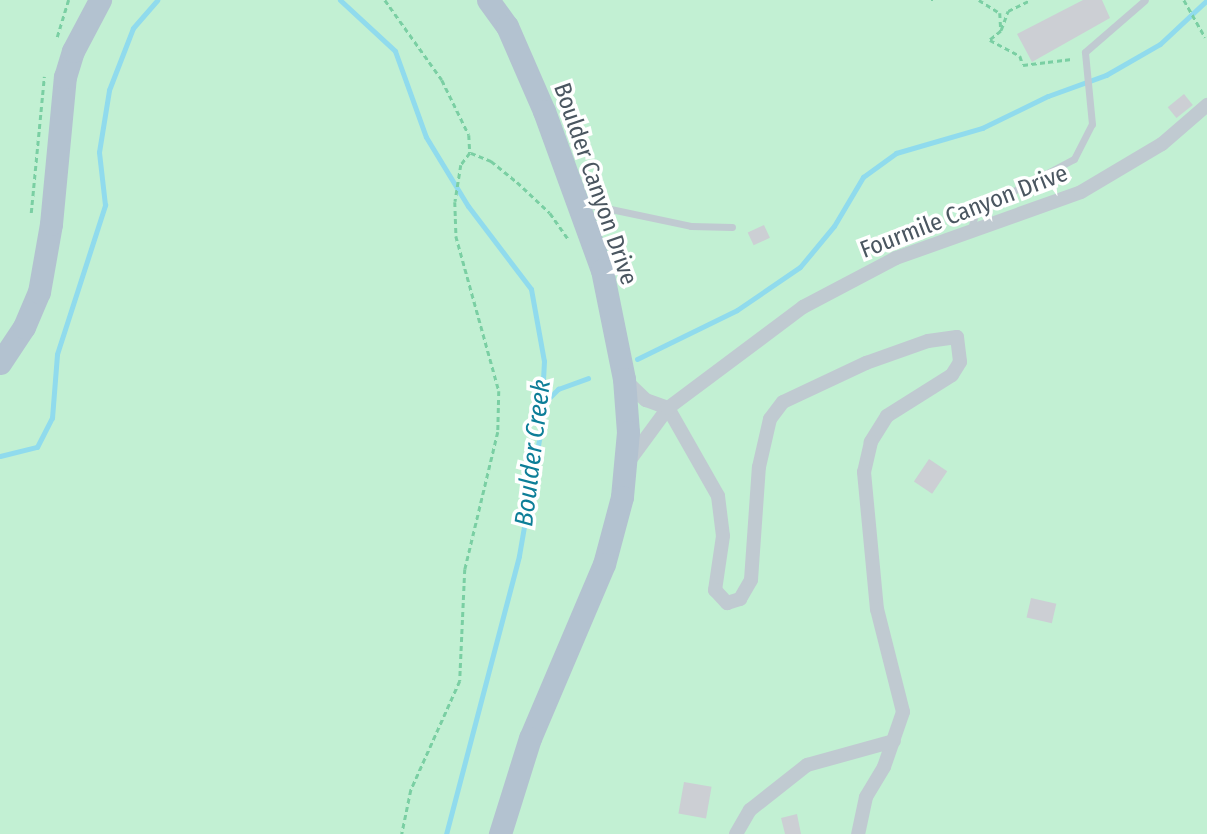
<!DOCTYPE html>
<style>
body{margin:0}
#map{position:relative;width:1207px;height:834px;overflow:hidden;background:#f4f2f2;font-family:"Fira Sans Condensed",sans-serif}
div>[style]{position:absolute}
.green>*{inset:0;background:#c2f0d3;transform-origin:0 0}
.stream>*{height:5px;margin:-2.5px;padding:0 2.5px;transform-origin:2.5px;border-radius:2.5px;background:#90dbed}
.building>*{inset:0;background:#cccfd4;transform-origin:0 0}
.path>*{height:2.5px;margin-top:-1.25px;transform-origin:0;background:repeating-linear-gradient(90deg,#7acfa3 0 5px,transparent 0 8.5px)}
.service>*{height:7px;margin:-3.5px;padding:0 3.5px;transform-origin:3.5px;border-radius:3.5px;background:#c0cad1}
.minor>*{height:14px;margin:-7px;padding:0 7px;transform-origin:7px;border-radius:7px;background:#c0cad1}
.primary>*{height:23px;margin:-11.5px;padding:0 11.5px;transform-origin:11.5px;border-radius:11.5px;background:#b3c2d0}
span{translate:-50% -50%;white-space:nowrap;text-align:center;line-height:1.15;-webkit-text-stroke:7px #fff;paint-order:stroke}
.street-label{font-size:24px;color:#4a5660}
.water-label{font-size:26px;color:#0d7e98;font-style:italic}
</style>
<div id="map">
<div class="green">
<i style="left:0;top:0;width:1207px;height:834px"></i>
</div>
<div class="stream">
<i style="left:340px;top:0;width:75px;rotate:42.8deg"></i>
<i style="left:395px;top:51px;width:91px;rotate:70.2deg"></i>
<i style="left:426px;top:137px;width:81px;rotate:58.7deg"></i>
<i style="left:468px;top:206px;width:104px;rotate:52.8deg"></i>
<i style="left:531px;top:289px;width:73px;rotate:79.8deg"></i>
<i style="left:544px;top:361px;width:73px;rotate:93.1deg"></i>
<i style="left:540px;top:434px;width:124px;rotate:99.8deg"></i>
<i style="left:519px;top:556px;width:287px;rotate:104.7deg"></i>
<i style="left:637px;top:359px;width:111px;rotate:-26.1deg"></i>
<i style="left:737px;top:310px;width:76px;rotate:-34.3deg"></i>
<i style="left:800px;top:267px;width:53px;rotate:-50.3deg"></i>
<i style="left:834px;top:226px;width:57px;rotate:-59.4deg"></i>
<i style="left:863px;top:177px;width:41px;rotate:-36deg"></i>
<i style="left:896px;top:153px;width:90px;rotate:-16.2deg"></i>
<i style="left:982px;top:128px;width:73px;rotate:-25.9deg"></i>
<i style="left:1048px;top:96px;width:62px;rotate:-19.9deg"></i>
<i style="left:1106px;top:75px;width:62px;rotate:-29.9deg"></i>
<i style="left:1160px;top:44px;width:64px;rotate:-43.1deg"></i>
<i style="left:542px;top:405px;width:23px;rotate:-45deg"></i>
<i style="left:558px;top:389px;width:32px;rotate:-20deg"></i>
<i style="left:0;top:456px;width:38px;rotate:-14deg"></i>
<i style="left:37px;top:447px;width:33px;rotate:-63deg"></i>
<i style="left:52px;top:418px;width:64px;rotate:-85.5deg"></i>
<i style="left:57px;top:354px;width:157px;rotate:-72.1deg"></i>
<i style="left:105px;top:205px;width:53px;rotate:-96.5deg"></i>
<i style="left:99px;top:152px;width:63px;rotate:-80.8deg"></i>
<i style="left:109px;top:90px;width:66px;rotate:-68.8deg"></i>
<i style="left:133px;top:28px;width:37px;rotate:-49deg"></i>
</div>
<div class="building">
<i style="clip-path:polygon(1083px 0,1102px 0,1110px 18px,1032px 62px,1017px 34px)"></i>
<i style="left:1184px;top:94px;width:14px;height:21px;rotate:51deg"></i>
<i style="left:764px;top:225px;width:14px;height:18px;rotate:65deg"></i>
<i style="left:929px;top:459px;width:22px;height:27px;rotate:34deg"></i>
<i style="left:1031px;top:598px;width:26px;height:20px;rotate:13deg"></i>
<i style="left:684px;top:782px;width:28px;height:32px;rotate:10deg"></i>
<i style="clip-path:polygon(797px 814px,801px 834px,785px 834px,781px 818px)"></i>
</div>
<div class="path">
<i style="left:385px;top:0;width:98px;rotate:54.5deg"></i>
<i style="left:442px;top:80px;width:61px;rotate:63.9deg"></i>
<i style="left:469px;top:135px;width:18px;rotate:87deg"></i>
<i style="left:470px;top:153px;width:15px;rotate:127deg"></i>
<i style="left:461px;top:165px;width:37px;rotate:99deg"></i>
<i style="left:455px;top:202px;width:34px;rotate:88deg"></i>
<i style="left:456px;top:236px;width:161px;rotate:74.5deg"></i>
<i style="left:499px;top:391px;width:41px;rotate:91.4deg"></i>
<i style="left:498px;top:432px;width:141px;rotate:103.5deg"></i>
<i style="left:465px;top:569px;width:112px;rotate:92.6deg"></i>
<i style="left:460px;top:681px;width:120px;rotate:114.2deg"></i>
<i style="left:411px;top:790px;width:45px;rotate:101.6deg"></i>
<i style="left:931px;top:0;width:2px"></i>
<i style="left:979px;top:0;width:25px;rotate:32deg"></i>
<i style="left:1000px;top:13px;width:18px;rotate:87deg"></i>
<i style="left:1001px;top:31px;width:14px;rotate:141deg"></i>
<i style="left:990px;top:40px;width:34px;rotate:28deg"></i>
<i style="left:1020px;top:56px;width:9px;rotate:72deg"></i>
<i style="left:1023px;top:65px;width:49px;rotate:-7deg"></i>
<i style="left:1184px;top:0;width:43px;rotate:60.4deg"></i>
<i style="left:1001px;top:30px;width:20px;rotate:-70deg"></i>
<i style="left:1008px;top:11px;width:25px;rotate:-26deg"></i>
<i style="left:57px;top:37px;width:39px;rotate:-73deg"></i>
<i style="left:471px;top:153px;width:22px;rotate:22deg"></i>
<i style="left:491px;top:161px;width:33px;rotate:39deg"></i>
<i style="left:517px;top:182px;width:45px;rotate:43.2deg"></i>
<i style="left:550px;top:213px;width:33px;rotate:55deg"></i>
<i style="left:31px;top:213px;width:137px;rotate:-84.5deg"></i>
</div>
<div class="service">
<i style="left:582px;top:203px;width:111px;rotate:11.9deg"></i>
<i style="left:691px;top:226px;width:41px;rotate:1.4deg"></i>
<i style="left:970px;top:232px;width:22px;rotate:-74deg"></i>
<i style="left:976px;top:211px;width:111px;rotate:-28deg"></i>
<i style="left:1074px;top:159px;width:39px;rotate:-63deg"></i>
<i style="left:1092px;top:124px;width:72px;rotate:-95.6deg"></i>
<i style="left:1085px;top:52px;width:79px;rotate:-40.9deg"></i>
</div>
<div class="minor">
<i style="left:625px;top:380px;width:29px;rotate:44deg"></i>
<i style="left:646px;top:400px;width:23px;rotate:20deg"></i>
<i style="left:668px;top:408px;width:101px;rotate:60.4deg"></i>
<i style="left:718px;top:496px;width:40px;rotate:82.9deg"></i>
<i style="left:723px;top:536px;width:55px;rotate:98.4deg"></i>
<i style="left:715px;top:590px;width:18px;rotate:47deg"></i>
<i style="left:727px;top:603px;width:14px;rotate:-17deg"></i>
<i style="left:740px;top:599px;width:22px;rotate:-60deg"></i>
<i style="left:751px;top:580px;width:113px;rotate:-86deg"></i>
<i style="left:759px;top:467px;width:49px;rotate:-77.1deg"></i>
<i style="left:770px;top:419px;width:21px;rotate:-53deg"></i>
<i style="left:783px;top:402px;width:92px;rotate:-25.2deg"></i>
<i style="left:866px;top:363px;width:66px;rotate:-19.5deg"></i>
<i style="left:928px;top:341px;width:29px;rotate:-8deg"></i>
<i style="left:957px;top:337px;width:25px;rotate:83deg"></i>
<i style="left:960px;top:362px;width:15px;rotate:122deg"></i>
<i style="left:952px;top:375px;width:77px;rotate:147.8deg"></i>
<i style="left:887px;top:416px;width:31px;rotate:122deg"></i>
<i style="left:871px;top:442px;width:31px;rotate:103deg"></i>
<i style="left:864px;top:472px;width:138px;rotate:84.6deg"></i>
<i style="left:877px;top:609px;width:106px;rotate:75.8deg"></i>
<i style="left:903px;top:712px;width:58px;rotate:109.1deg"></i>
<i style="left:884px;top:767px;width:35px;rotate:121deg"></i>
<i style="left:866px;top:797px;width:38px;rotate:102deg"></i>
<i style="left:629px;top:461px;width:66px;rotate:-53.7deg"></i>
<i style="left:668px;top:408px;width:169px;rotate:-36.8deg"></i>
<i style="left:803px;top:307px;width:105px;rotate:-27.8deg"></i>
<i style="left:896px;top:258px;width:196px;rotate:-19.6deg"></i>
<i style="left:1081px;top:192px;width:94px;rotate:-30.7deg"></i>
<i style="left:1162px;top:144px;width:60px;rotate:-40.9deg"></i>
<i style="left:736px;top:834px;width:28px;rotate:-60deg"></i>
<i style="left:750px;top:810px;width:73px;rotate:-38.3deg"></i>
<i style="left:807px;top:765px;width:90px;rotate:-15.4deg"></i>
</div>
<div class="primary">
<i style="left:488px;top:0;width:32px;rotate:54deg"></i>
<i style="left:507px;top:26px;width:93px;rotate:66.5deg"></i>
<i style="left:544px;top:111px;width:169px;rotate:70deg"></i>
<i style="left:602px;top:270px;width:111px;rotate:78.6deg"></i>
<i style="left:624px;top:379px;width:53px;rotate:85.7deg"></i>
<i style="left:628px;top:432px;width:65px;rotate:95.3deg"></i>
<i style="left:622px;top:497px;width:69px;rotate:105deg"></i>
<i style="left:604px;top:564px;width:189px;rotate:113deg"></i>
<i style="left:530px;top:738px;width:101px;rotate:107.4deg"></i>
<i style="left:0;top:363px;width:43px;rotate:-56.3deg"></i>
<i style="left:24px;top:327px;width:38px;rotate:-67deg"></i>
<i style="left:39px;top:292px;width:69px;rotate:-80deg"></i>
<i style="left:51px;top:224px;width:148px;rotate:-84.6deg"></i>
<i style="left:65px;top:77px;width:27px;rotate:-73deg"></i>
<i style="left:73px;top:51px;width:58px;rotate:-62.1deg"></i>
</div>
<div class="street-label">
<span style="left:595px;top:184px;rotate:71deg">Boulder Canyon Drive</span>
<span style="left:964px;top:212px;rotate:-21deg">Fourmile Canyon Drive</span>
</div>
<div class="water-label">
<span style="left:533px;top:453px;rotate:-83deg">Boulder Creek</span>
</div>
</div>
